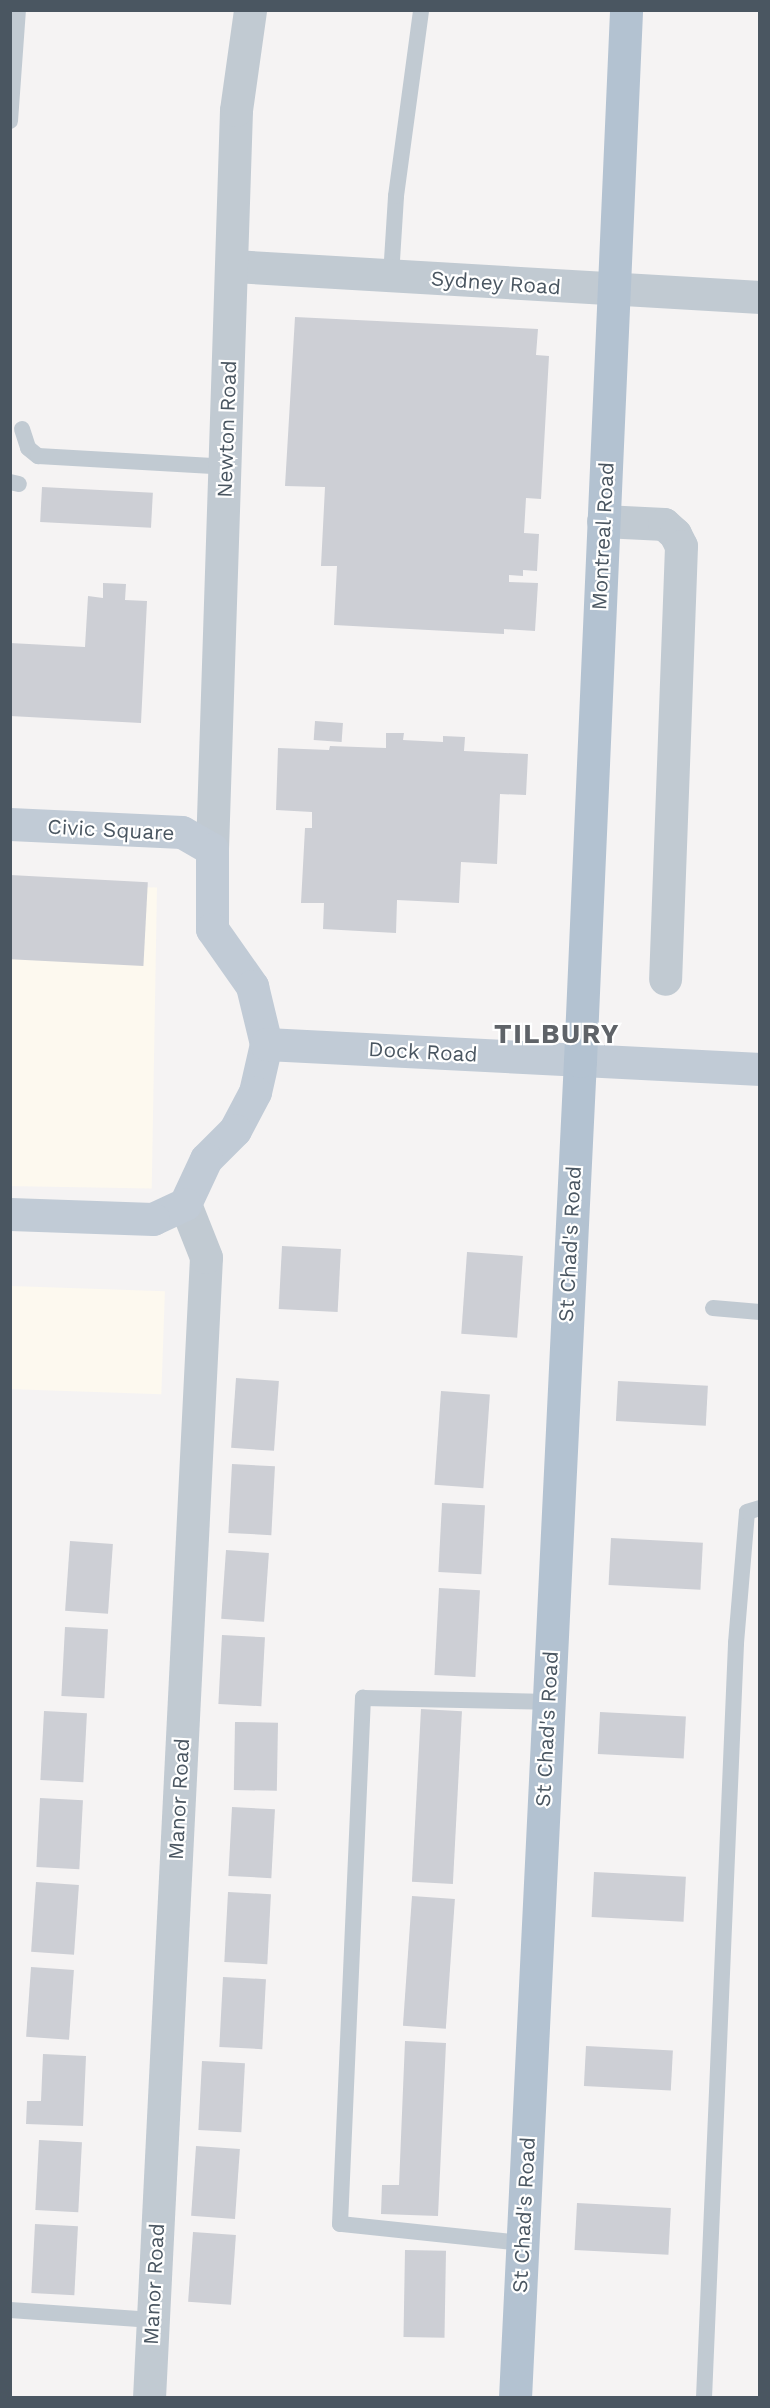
<!DOCTYPE html>
<style>
body{margin:0}
#map{position:relative;width:770px;height:2408px;overflow:hidden;background:#f5f3f3;font-family:"Work Sans",sans-serif}
div>[style]{position:absolute}
.commercial>*{inset:0;background:#fdf9ef;transform-origin:0 0}
.building>*{inset:0;background:#cdcfd5;transform-origin:0 0}
.lane>*{height:16px;margin:-8px;padding:0 8px;transform-origin:8px;border-radius:8px;background:#c1cad2}
.street>*{height:33px;margin:-16.5px;padding:0 16.5px;transform-origin:16.5px;border-radius:16.5px;background:#c1cad2}
.secondary>*{height:33px;margin:-16.5px;padding:0 16.5px;transform-origin:16.5px;border-radius:16.5px;background:#c1cbd6}
.primary>*{height:33px;margin:-16.5px;padding:0 16.5px;transform-origin:16.5px;border-radius:16.5px;background:#b3c2d1}
span{translate:-50% -50%;white-space:nowrap;text-align:center;line-height:1.15;-webkit-text-stroke:4.5px #fff;paint-order:stroke}
.street-label{font-size:21px;color:#4a5661}
.district-label{font-size:27px;color:#5f6368;font-weight:700;letter-spacing:1.5px}
.frame{position:absolute;inset:0;border:12px solid #4a5661;pointer-events:none}
</style>
<div id="map">
<div class="commercial">
<i style="left:11px;top:885px;width:146px;height:301px;rotate:1deg"></i>
<i style="left:11px;top:1286px;width:154px;height:103px;rotate:2deg"></i>
</div>
<div class="building">
<i style="clip-path:polygon(295px 317px,538px 329px,536px 355px,549px 356px,541px 499px,526px 498px,524px 533px,539px 534px,537px 571px,523px 570px,523px 576px,509px 575px,509px 582px,538px 583px,535px 631px,504px 629px,504px 634px,334px 625px,337px 566px,321px 566px,325px 487px,285px 486px)"></i>
<i style="left:42px;top:487px;width:111px;height:35px;rotate:3deg"></i>
<i style="clip-path:polygon(103px 583px,126px 584px,125px 600px,147px 601px,141px 723px,10px 716px,10px 643px,85px 647px,88px 596px,103px 598px)"></i>
<i style="left:315px;top:721px;width:28px;height:19px;rotate:4deg"></i>
<i style="clip-path:polygon(386px 733px,404px 733px,403px 740px,443px 742px,443px 736px,465px 737px,464px 751px,528px 754px,526px 795px,500px 794px,497px 864px,461px 862px,459px 903px,397px 900px,396px 933px,323px 929px,324px 903px,301px 903px,305px 828px,312px 828px,312px 812px,276px 810px,278px 748px,329px 750px,330px 746px,386px 748px)"></i>
<i style="left:10px;top:875px;width:138px;height:84px;rotate:3deg"></i>
<i style="left:282px;top:1246px;width:59px;height:63px;rotate:3deg"></i>
<i style="left:467px;top:1252px;width:56px;height:82px;rotate:4deg"></i>
<i style="left:236px;top:1378px;width:43px;height:70px;rotate:4deg"></i>
<i style="left:618px;top:1381px;width:90px;height:40px;rotate:3deg"></i>
<i style="left:441px;top:1391px;width:49px;height:94px;rotate:4deg"></i>
<i style="left:232px;top:1464px;width:43px;height:69px;rotate:3deg"></i>
<i style="left:442px;top:1503px;width:43px;height:69px;rotate:3deg"></i>
<i style="left:611px;top:1538px;width:92px;height:47px;rotate:3deg"></i>
<i style="left:70px;top:1541px;width:43px;height:70px;rotate:4deg"></i>
<i style="left:226px;top:1550px;width:43px;height:69px;rotate:4deg"></i>
<i style="left:439px;top:1588px;width:41px;height:87px;rotate:3deg"></i>
<i style="left:65px;top:1627px;width:43px;height:69px;rotate:3deg"></i>
<i style="left:222px;top:1635px;width:43px;height:69px;rotate:3deg"></i>
<i style="left:421px;top:1709px;width:41px;height:173px;rotate:3deg"></i>
<i style="left:44px;top:1711px;width:43px;height:69px;rotate:3deg"></i>
<i style="left:600px;top:1712px;width:86px;height:42px;rotate:3deg"></i>
<i style="left:235px;top:1722px;width:43px;height:68px;rotate:1deg"></i>
<i style="left:40px;top:1798px;width:43px;height:69px;rotate:3deg"></i>
<i style="left:232px;top:1807px;width:43px;height:69px;rotate:3deg"></i>
<i style="left:594px;top:1872px;width:92px;height:45px;rotate:3deg"></i>
<i style="left:36px;top:1882px;width:43px;height:70px;rotate:4deg"></i>
<i style="left:228px;top:1892px;width:43px;height:70px;rotate:3deg"></i>
<i style="left:412px;top:1896px;width:43px;height:130px;rotate:4deg"></i>
<i style="left:31px;top:1967px;width:43px;height:70px;rotate:4deg"></i>
<i style="left:223px;top:1977px;width:43px;height:70px;rotate:3deg"></i>
<i style="clip-path:polygon(405px 2041px,446px 2043px,438px 2216px,381px 2214px,382px 2185px,399px 2185px)"></i>
<i style="left:586px;top:2046px;width:87px;height:40px;rotate:3deg"></i>
<i style="clip-path:polygon(43px 2054px,86px 2056px,83px 2126px,26px 2124px,27px 2101px,41px 2101px)"></i>
<i style="left:202px;top:2061px;width:43px;height:69px;rotate:3deg"></i>
<i style="left:39px;top:2140px;width:43px;height:70px;rotate:3deg"></i>
<i style="left:196px;top:2146px;width:44px;height:70px;rotate:4deg"></i>
<i style="left:577px;top:2203px;width:94px;height:47px;rotate:3deg"></i>
<i style="left:35px;top:2224px;width:43px;height:69px;rotate:3deg"></i>
<i style="left:193px;top:2232px;width:43px;height:70px;rotate:4deg"></i>
<i style="left:405px;top:2250px;width:41px;height:87px;rotate:1deg"></i>
</div>
<div class="lane">
<i style="left:10px;top:121px;width:111px;rotate:-85.9deg"></i>
<i style="left:391px;top:276px;width:80px;rotate:-86.4deg"></i>
<i style="left:396px;top:196px;width:188px;rotate:-82.3deg"></i>
<i style="left:22px;top:429px;width:20px;rotate:72deg"></i>
<i style="left:28px;top:448px;width:13px;rotate:39deg"></i>
<i style="left:38px;top:456px;width:188px;rotate:3.3deg"></i>
<i style="left:10px;top:482px;width:9px;rotate:13deg"></i>
<i style="left:713px;top:1308px;width:47px;rotate:4.9deg"></i>
<i style="left:522px;top:2243px;width:183px;rotate:-174deg"></i>
<i style="left:340px;top:2224px;width:527px;rotate:-87.5deg"></i>
<i style="left:363px;top:1698px;width:185px;rotate:1.2deg"></i>
<i style="left:10px;top:2310px;width:143px;rotate:4deg"></i>
<i style="left:704px;top:2398px;width:756px;rotate:-87.57deg"></i>
<i style="left:736px;top:1643px;width:131px;rotate:-85.2deg"></i>
<i style="left:747px;top:1512px;width:14px;rotate:-17deg"></i>
</div>
<div class="street">
<i style="left:233px;top:266px;width:528px;rotate:3.37deg"></i>
<i style="left:603px;top:521px;width:61px;rotate:2.8deg"></i>
<i style="left:664px;top:524px;width:15px;rotate:42deg"></i>
<i style="left:675px;top:534px;width:13px;rotate:63deg"></i>
<i style="left:681px;top:546px;width:433px;rotate:92.1deg"></i>
<i style="left:212px;top:849px;width:739px;rotate:-88.14deg"></i>
<i style="left:236px;top:110px;width:101px;rotate:-82deg"></i>
<i style="left:149px;top:2398px;width:1142px;rotate:-87.14deg"></i>
<i style="left:206px;top:1257px;width:57px;rotate:-111.6deg"></i>
</div>
<div class="secondary">
<i style="left:10px;top:824px;width:172px;rotate:2.7deg"></i>
<i style="left:182px;top:832px;width:34px;rotate:30deg"></i>
<i style="left:212px;top:849px;width:80px;rotate:90deg"></i>
<i style="left:212px;top:929px;width:70px;rotate:54.9deg"></i>
<i style="left:252px;top:986px;width:60px;rotate:76.4deg"></i>
<i style="left:266px;top:1044px;width:49px;rotate:102.9deg"></i>
<i style="left:255px;top:1092px;width:43px;rotate:117.8deg"></i>
<i style="left:235px;top:1130px;width:41px;rotate:135deg"></i>
<i style="left:206px;top:1159px;width:50px;rotate:115deg"></i>
<i style="left:185px;top:1204px;width:35px;rotate:155deg"></i>
<i style="left:153px;top:1219px;width:143px;rotate:-178deg"></i>
<i style="left:266px;top:1044px;width:495px;rotate:2.9deg"></i>
</div>
<div class="primary">
<i style="left:515px;top:2398px;width:1339px;rotate:-87.22deg"></i>
<i style="left:580px;top:1061px;width:1052px;rotate:-87.49deg"></i>
</div>
<div class="street-label">
<span style="left:496px;top:283px;rotate:4deg">Sydney Road</span>
<span style="left:227px;top:429px;rotate:-88deg">Newton Road</span>
<span style="left:603px;top:536px;rotate:-87deg">Montreal Road</span>
<span style="left:111px;top:830px;rotate:3deg">Civic Square</span>
<span style="left:423px;top:1052px;rotate:3deg">Dock Road</span>
<span style="left:570px;top:1244px;rotate:-87deg">St Chad's Road</span>
<span style="left:547px;top:1729px;rotate:-87deg">St Chad's Road</span>
<span style="left:179px;top:1799px;rotate:-87deg">Manor Road</span>
<span style="left:524px;top:2215px;rotate:-87deg">St Chad's Road</span>
<span style="left:154px;top:2284px;rotate:-87deg">Manor Road</span>
</div>
<div class="district-label">
<span style="left:557px;top:1035px">TILBURY</span>
</div>
<div class="frame"></div>
</div>
